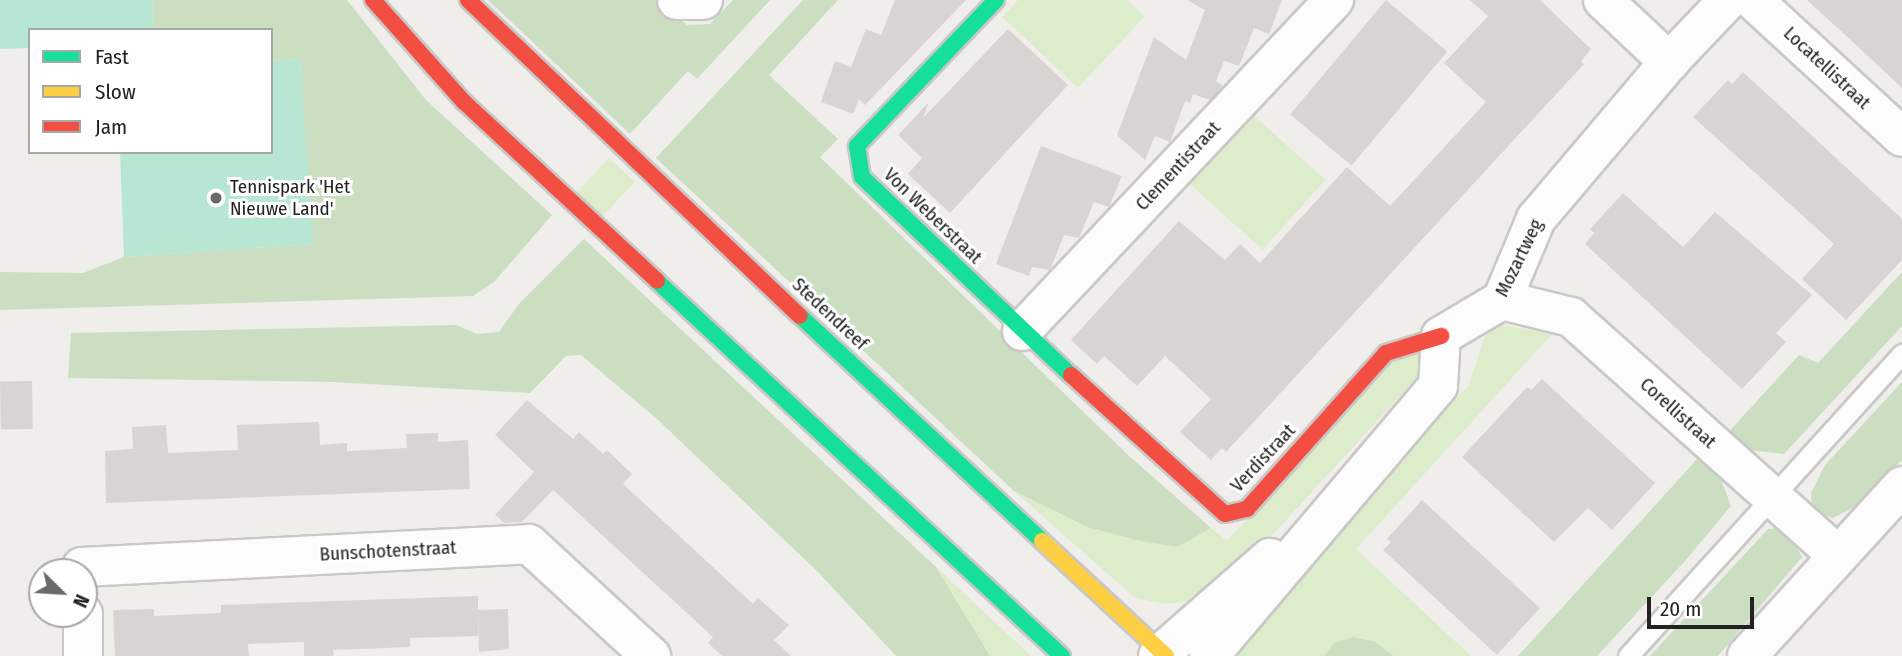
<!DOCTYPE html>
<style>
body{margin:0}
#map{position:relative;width:1902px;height:656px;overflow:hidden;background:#f0eeeb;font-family:"Fira Sans Condensed",sans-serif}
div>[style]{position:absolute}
.grass>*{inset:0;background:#ddeccb;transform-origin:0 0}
.forest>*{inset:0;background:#cbdec1}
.pitch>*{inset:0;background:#b7e6d2}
.building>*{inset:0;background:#d7d4d2;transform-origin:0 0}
.roads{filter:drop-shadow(2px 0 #c9c8c7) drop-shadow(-2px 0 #c9c8c7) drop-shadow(0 2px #c9c8c7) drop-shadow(0 -2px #c9c8c7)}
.lane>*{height:19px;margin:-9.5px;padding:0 9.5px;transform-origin:9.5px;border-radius:9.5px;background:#fdfcfc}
.street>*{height:38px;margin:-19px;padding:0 19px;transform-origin:19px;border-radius:19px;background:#fdfcfc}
.fast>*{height:16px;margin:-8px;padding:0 8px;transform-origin:8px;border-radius:8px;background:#16e098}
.slow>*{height:16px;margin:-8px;padding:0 8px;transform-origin:8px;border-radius:8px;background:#ffcf43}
.jam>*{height:16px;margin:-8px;padding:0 8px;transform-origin:8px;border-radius:8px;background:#f24e42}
.dots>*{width:19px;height:19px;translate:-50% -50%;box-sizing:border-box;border:4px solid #fff;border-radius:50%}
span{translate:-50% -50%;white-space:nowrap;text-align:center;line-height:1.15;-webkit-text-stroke:6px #fff;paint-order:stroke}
.street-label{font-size:19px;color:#222}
.poi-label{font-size:19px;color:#222}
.left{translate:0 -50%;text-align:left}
.legend{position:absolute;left:28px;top:28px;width:245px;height:126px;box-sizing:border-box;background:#fff;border:2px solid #a7a7a7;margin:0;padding:9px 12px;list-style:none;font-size:21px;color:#222}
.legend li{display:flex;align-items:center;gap:14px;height:35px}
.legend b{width:35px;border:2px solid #a7a7a7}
.north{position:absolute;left:28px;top:558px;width:70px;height:70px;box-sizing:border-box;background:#fff;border:2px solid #a7a7a7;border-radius:50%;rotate:114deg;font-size:19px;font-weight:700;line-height:28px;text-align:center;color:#222}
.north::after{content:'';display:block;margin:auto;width:24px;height:32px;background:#6a6968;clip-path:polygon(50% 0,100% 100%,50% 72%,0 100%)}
.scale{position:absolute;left:1647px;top:597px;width:107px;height:32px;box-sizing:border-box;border:4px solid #222;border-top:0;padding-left:9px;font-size:21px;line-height:24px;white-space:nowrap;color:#222;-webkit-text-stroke:5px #fff;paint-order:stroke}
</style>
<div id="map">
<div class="grass">
<i style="clip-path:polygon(1018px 0,1127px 0,1145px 16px,1078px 88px,1002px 17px)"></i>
<i style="left:1249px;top:111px;width:103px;height:94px;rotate:42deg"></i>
<i style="left:609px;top:158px;width:35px;height:48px;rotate:43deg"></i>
<i style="clip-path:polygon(1498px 325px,1553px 333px,1356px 549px,1471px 656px,1394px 656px,1375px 642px,1334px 643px,1324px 656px,1234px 656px,1246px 626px,1469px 385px,1484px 338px)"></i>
<i style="clip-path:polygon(1403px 348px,1420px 355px,1425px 369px,1231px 580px,1195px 600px,1166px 604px,1135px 598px,1014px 491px,1087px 527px,1145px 542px,1178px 547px,1211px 528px,1227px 541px)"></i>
<i style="clip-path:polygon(936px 567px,1031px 656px,990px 656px)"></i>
</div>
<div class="forest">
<i style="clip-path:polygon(152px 0,347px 0,426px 100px,552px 215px,494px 282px,473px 296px,0 310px,0 272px,83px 273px,124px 257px,312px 244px,300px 59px,271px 61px,271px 30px,154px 30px)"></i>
<i style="clip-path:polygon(488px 0,659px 0,687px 25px,710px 24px,733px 0,770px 0,697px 79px,688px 71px,630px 134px)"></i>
<i style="clip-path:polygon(803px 0,838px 0,769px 75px,838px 139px,820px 157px,1128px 455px,1211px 528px,1178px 547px,1145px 542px,1087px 527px,1014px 491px,656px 158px)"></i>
<i style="clip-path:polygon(584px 239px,936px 567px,990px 656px,896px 656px,817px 571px,656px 418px,581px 355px,566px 356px,530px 393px,333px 382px,68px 378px,71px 333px,456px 325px,477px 334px,499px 332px,518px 305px)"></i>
<i style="clip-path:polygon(1902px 272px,1902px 326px,1784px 454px,1739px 449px,1725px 436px,1799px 355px,1818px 363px)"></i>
<i style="clip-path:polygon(1902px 382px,1902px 460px,1858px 505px,1833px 518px,1812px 510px,1811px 493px,1825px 465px)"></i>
<i style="clip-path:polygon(1699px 457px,1719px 474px,1731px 506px,1684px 562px,1597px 656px,1518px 656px)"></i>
<i style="clip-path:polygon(1786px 528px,1802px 557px,1718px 656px,1650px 656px,1768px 529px)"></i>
<i style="clip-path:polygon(1353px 637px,1375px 642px,1394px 656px,1324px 656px,1334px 643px)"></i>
</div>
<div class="pitch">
<i style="clip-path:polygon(0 0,152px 0,154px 30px,30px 30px,30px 48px,0 49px)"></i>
<i style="clip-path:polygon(300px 59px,313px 244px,124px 257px,120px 152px,271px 152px,271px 61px)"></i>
</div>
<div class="building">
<i style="clip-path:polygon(895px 0,966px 0,865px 105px,859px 99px,853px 114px,821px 102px,835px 61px,851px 67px,866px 29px,881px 35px)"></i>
<i style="clip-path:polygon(1187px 0,1282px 0,1269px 34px,1254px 28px,1239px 66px,1224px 61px,1216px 81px,1223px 86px,1210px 100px,1193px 94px,1190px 103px,1185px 101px,1170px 142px,1155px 136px,1145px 160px,1117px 135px,1154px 37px,1186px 60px,1205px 10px)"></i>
<i style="left:1386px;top:0;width:80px;height:149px;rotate:40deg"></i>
<i style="clip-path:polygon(1470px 0,1540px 0,1591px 49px,1581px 61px,1584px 64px,1226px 452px,1222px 448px,1211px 460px,1180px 432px,1211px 399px,1165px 356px,1137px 386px,1104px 356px,1097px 364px,1071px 340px,1179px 221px,1225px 260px,1240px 244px,1260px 263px,1347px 167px,1390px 206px,1486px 102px,1444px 63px,1488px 16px)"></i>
<i style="clip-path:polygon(1807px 0,1902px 0,1902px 88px,1854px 43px)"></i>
<i style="clip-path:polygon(1008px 29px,1068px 85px,950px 213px,908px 174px,922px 158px,898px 135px,929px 102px,923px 118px)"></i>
<i style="clip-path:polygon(1743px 72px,1902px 219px,1902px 260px,1846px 320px,1802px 279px,1834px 244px,1693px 117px,1728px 80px,1732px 84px)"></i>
<i style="clip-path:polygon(1041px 146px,1122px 176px,1109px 207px,1094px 202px,1079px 238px,1064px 235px,1050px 270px,1032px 267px,1029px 276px,996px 264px)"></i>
<i style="clip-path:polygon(1623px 193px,1683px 247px,1715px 212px,1812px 295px,1776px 333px,1786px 342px,1742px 389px,1585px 244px,1594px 233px,1590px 229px)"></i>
<i style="clip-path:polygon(1542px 379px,1655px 483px,1612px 530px,1588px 508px,1554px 542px,1462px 457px,1527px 387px,1531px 390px)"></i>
<i style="left:32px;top:381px;width:48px;height:32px;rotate:89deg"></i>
<i style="clip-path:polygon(527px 400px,573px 439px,579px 432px,603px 454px,607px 450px,632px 474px,623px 484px,753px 604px,758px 598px,789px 625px,774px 640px,791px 656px,722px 656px,708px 643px,713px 637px,553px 490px,522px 522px,505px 523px,495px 515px,534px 472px,495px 435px)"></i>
<i style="clip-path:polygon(319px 422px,320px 445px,347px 443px,347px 451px,407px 448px,406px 434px,438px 433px,438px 442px,468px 440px,470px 489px,106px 503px,105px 451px,133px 449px,132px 427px,166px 425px,168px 453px,238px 450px,237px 425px)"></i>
<i style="clip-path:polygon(1422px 500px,1540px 608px,1497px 655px,1383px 550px,1391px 542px,1387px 539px)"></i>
<i style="clip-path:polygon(478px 596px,478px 610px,508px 609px,509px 649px,479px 652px,478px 615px,478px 636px,410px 638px,410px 647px,333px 650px,334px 656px,304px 656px,304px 642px,248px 644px,249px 656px,115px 656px,113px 610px,154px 609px,154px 616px,221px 613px,221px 605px)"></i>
</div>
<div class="roads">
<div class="lane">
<i style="left:1628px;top:656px;width:408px;rotate:-47.8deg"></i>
</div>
<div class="street">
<i style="left:677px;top:0;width:26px"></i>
<i style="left:1603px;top:0;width:91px;rotate:43.2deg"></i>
<i style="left:1753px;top:0;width:202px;rotate:42.6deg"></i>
<i style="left:1502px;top:300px;width:71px;rotate:13.8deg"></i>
<i style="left:1571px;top:317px;width:358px;rotate:41.8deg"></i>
<i style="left:1022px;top:331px;width:455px;rotate:-46.7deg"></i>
<i style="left:82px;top:572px;width:5px;rotate:-90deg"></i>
<i style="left:82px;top:567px;width:448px;rotate:-2.9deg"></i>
<i style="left:529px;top:544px;width:166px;rotate:42.6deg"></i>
<i style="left:83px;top:614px;width:42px;rotate:90deg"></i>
<i style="left:1158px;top:656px;width:149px;rotate:-41.2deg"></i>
<i style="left:1209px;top:656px;width:354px;rotate:-49.7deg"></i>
<i style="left:1438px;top:386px;width:50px;rotate:-86.6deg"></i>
<i style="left:1441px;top:336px;width:71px;rotate:-30.5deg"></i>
<i style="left:1502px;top:300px;width:88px;rotate:-67.2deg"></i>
<i style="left:1536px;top:219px;width:206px;rotate:-49.7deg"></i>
<i style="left:1669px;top:62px;width:86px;rotate:-46.4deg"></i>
<i style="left:1747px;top:656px;width:230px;rotate:-47.6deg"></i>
</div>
<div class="fast">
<i style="left:996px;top:0;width:202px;rotate:133.6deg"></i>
<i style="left:857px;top:146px;width:31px;rotate:81deg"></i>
<i style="left:862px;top:177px;width:288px;rotate:43.5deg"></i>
<i style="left:657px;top:281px;width:552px;rotate:42.8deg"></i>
<i style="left:800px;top:316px;width:330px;rotate:42.9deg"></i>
</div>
<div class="slow">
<i style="left:1042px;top:541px;width:169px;rotate:42.8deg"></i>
</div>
<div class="jam">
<i style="left:373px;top:0;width:137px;rotate:48.3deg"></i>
<i style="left:464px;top:102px;width:263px;rotate:42.8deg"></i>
<i style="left:468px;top:0;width:458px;rotate:43.6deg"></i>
<i style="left:1071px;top:375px;width:207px;rotate:42.1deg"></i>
<i style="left:1225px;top:514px;width:23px;rotate:-13deg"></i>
<i style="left:1247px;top:509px;width:209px;rotate:-48.3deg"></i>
<i style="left:1386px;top:353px;width:58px;rotate:-17.2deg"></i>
</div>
</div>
<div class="dots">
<i style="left:216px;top:198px;background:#6a6968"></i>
</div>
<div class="street-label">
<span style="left:1827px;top:68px;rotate:43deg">Locatellistraat</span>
<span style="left:1178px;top:166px;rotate:-47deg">Clementistraat</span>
<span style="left:933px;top:216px;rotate:44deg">Von Weberstraat</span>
<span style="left:1519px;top:258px;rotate:-64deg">Mozartweg</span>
<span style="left:830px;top:314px;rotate:43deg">Stedendreef</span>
<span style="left:1678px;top:413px;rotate:42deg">Corellistraat</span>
<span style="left:1263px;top:458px;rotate:-47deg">Verdistraat</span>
<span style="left:388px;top:551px;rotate:-3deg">Bunschotenstraat</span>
</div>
<div class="poi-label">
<span class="left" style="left:230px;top:198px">Tennispark 'Het<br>Nieuwe Land'</span>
</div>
<ul class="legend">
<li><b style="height:9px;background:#16e098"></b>Fast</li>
<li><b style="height:9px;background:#ffcf43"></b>Slow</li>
<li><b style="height:9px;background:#f24e42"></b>Jam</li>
</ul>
<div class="north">N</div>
<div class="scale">20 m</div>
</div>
